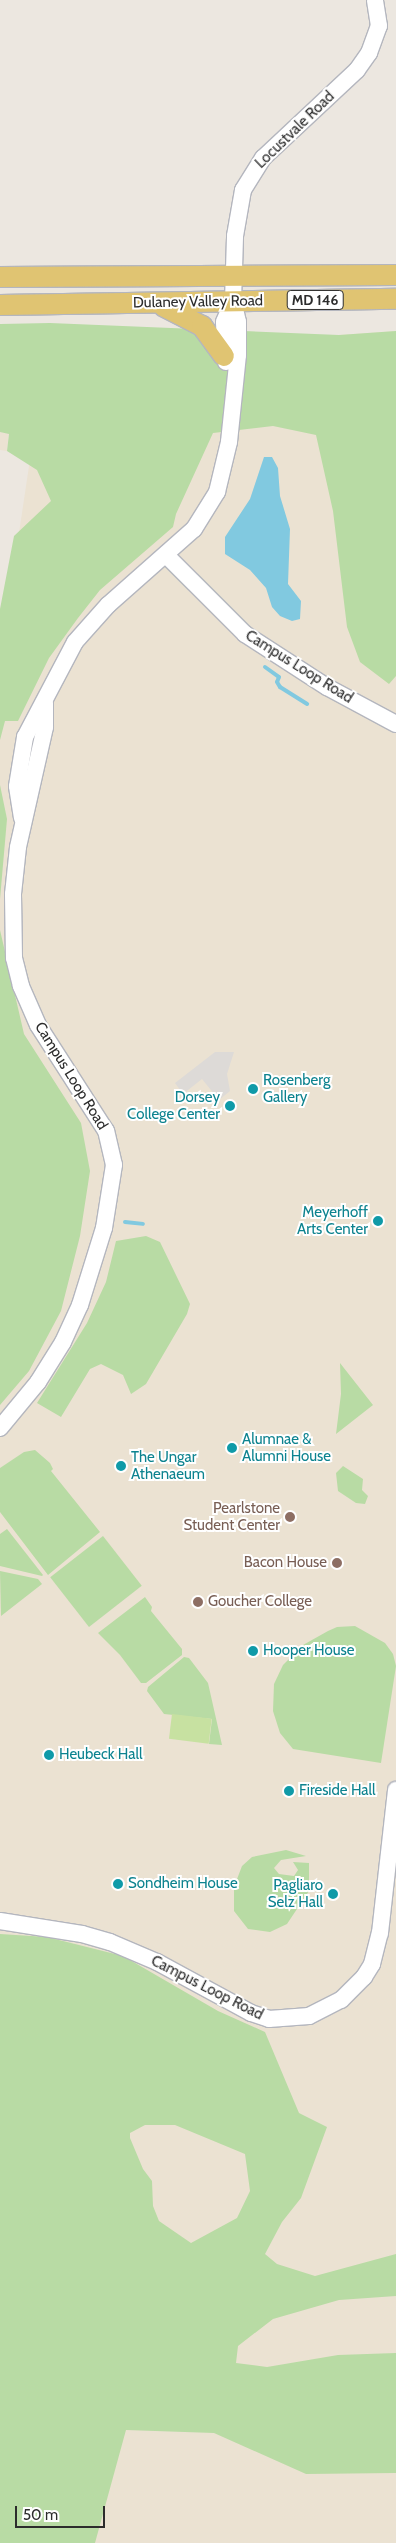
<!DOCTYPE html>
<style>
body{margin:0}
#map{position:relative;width:396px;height:2543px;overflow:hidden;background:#ece7e0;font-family:Cabin,sans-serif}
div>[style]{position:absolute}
.education>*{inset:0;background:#ebe2d2}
.green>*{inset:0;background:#b8dba4;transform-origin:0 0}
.pitch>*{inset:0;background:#c7e1a1;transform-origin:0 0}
.plaza>*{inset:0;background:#dddad7}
.water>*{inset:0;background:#81c9e0}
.stream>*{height:4px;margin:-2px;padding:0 2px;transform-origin:2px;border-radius:2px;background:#81c9e0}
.roads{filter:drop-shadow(1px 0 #b4b6be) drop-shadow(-1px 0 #b4b6be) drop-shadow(0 1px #b4b6be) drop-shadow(0 -1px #b4b6be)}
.minor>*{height:16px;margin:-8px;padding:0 8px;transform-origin:8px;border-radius:8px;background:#fff}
.major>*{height:20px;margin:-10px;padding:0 10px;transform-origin:10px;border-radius:10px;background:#e0c472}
.dots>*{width:14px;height:14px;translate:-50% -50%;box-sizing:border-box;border:2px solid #fff;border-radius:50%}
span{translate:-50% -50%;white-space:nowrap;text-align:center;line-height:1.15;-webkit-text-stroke:4px #fff;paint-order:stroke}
.shield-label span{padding:1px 4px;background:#fff;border:1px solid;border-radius:4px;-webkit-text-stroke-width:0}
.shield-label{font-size:14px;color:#2c2c2c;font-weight:700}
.street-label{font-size:15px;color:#2c2c2c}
.culture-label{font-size:15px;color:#0d838f}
.left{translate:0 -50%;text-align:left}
.right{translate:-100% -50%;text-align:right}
.education-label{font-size:15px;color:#785e54}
.scale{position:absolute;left:15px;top:2506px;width:90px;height:22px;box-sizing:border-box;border:2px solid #2c2c2c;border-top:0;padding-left:6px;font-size:15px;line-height:18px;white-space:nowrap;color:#2c2c2c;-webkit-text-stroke:4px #fff;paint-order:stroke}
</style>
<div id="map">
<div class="education">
<i style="clip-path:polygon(396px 331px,396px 2543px,0 2543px,0 660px,36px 419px,339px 335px)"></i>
<i style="clip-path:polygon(0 432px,9px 433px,7px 451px,0 450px)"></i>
</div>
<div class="green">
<i style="clip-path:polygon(50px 323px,339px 335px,396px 331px,396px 676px,389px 684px,360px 662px,347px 627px,333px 511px,316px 435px,273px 426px,213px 433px,176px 514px,173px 527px,100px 590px,78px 618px,49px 658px,18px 721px,5px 721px,0 740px,0 609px,14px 536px,51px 501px,37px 470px,7px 451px,9px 434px,0 432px,0 324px)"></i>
<i style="clip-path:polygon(0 785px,7px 819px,0 899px)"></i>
<i style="clip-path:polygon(0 930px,24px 1034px,81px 1123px,90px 1171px,80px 1236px,61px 1311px,29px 1371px,0 1405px)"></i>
<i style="clip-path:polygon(146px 1236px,160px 1242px,190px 1304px,187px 1314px,146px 1384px,131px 1394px,123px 1375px,101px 1364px,90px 1369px,61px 1417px,37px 1403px,87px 1323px,106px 1282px,116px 1241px)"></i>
<i style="clip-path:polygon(340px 1363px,373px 1405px,336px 1434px,341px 1394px)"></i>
<i style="clip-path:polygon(35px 1450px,50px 1463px,53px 1469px,51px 1471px,100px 1532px,48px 1575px,0 1512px,0 1468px,24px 1452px)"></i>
<i style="clip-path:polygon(343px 1466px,363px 1479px,362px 1490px,368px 1496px,365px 1504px,356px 1503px,338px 1491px,336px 1473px)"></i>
<i style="clip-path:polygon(7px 1529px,43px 1575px,42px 1576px,0 1566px,0 1534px)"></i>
<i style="left:103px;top:1536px;width:63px;height:67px;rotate:52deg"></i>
<i style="clip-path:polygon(0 1571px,38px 1579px,42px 1584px,1px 1616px)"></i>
<i style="clip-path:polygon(145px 1597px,152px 1607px,151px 1611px,182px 1649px,182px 1655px,146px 1683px,141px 1683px,120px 1655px,98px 1633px)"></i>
<i style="clip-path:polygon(355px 1626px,385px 1643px,393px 1654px,396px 1666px,381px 1763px,293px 1749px,280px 1733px,273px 1711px,274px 1684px,283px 1665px,303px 1645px,328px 1631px,337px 1627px)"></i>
<i style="clip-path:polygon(184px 1657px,189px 1658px,208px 1683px,222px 1745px,209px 1744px,212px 1719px,164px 1714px,147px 1691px,148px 1687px)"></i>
<i style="clip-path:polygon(286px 1850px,306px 1856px,281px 1860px,274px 1868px,279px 1874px,294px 1876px,298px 1870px,293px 1862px,309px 1863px,309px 1891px,287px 1924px,270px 1932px,248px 1929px,234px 1911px,234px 1887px,242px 1866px,252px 1857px)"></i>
<i style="clip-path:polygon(evenodd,0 1934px,47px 1937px,123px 1956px,218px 2011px,265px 2032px,299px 2113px,327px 2127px,301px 2198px,282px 2222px,265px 2254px,277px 2264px,315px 2276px,396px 2254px,396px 2296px,339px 2300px,273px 2319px,238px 2346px,236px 2363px,267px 2367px,338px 2355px,396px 2353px,396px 2473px,306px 2474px,214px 2433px,126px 2430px,95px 2543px,0 2543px,0 1934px,145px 2125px,175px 2125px,245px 2154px,250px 2191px,237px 2218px,191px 2243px,159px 2221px,153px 2206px,152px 2181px,143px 2169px,130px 2138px,130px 2133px,145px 2125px)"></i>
</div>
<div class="pitch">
<i style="left:172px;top:1714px;width:40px;height:25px;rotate:7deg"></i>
</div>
<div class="plaza">
<i style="clip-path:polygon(215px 1052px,234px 1052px,227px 1074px,230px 1091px,219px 1100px,202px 1079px,183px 1094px,175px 1083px)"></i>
</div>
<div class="water">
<i style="clip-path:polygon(264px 457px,272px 457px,278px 468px,280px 496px,290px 529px,288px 584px,301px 601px,300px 619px,292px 621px,280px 616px,272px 607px,266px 588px,250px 570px,225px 554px,225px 537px,250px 499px)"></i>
</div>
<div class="stream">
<i style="left:265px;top:667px;width:17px;rotate:36deg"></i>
<i style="left:279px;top:677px;width:5px;rotate:112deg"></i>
<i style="left:277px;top:682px;width:6px;rotate:59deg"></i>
<i style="left:280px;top:687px;width:32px;rotate:32deg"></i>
<i style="left:125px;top:1222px;width:18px;rotate:6deg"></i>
</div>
<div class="roads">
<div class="minor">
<i style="left:226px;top:362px;width:40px;rotate:-92.9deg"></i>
<i style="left:224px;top:322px;width:23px;rotate:-67deg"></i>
<i style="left:167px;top:556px;width:110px;rotate:45deg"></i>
<i style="left:245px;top:634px;width:98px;rotate:32.9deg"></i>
<i style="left:327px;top:687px;width:78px;rotate:28.2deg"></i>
<i style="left:22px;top:818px;width:32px;rotate:-99deg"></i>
<i style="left:17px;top:786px;width:50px;rotate:-80.7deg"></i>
<i style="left:25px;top:737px;width:107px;rotate:-62.2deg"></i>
<i style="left:75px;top:642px;width:50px;rotate:-48.3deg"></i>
<i style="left:108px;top:605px;width:115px;rotate:-41.5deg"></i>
<i style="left:194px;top:529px;width:44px;rotate:-58.1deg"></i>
<i style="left:217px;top:492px;width:51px;rotate:-76.5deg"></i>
<i style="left:229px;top:442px;width:87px;rotate:-84.1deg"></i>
<i style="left:238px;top:355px;width:33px;rotate:-90deg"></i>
<i style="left:238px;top:322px;width:22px;rotate:-103deg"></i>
<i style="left:233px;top:301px;width:65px;rotate:-88.2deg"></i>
<i style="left:235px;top:236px;width:47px;rotate:-80.1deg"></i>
<i style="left:243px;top:190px;width:38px;rotate:-58deg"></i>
<i style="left:263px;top:158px;width:129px;rotate:-43.1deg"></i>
<i style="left:357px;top:70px;width:21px;rotate:-55deg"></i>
<i style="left:369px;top:53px;width:29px;rotate:-70deg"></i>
<i style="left:379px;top:26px;width:26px;rotate:-99deg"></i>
<i style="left:0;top:1428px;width:60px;rotate:-50.4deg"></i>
<i style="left:38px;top:1382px;width:47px;rotate:-58deg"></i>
<i style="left:63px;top:1342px;width:41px;rotate:-65.3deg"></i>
<i style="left:80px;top:1305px;width:81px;rotate:-72.7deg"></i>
<i style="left:104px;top:1228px;width:64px;rotate:-81deg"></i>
<i style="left:114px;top:1165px;width:35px;rotate:-103deg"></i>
<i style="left:106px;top:1131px;width:126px;rotate:-122.7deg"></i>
<i style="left:38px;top:1025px;width:43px;rotate:-113.6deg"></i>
<i style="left:21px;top:986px;width:29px;rotate:-104deg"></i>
<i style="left:14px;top:958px;width:64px;rotate:-90.9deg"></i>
<i style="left:13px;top:894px;width:47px;rotate:-83.9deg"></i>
<i style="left:18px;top:847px;width:123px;rotate:-77.3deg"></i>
<i style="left:45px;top:727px;width:24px;rotate:-90deg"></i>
<i style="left:0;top:1921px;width:83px;rotate:9deg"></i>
<i style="left:82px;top:1934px;width:29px;rotate:16deg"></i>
<i style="left:110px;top:1942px;width:51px;rotate:23.1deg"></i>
<i style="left:157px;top:1962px;width:107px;rotate:28.5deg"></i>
<i style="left:251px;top:2013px;width:19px;rotate:18deg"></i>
<i style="left:269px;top:2019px;width:40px;rotate:-4.3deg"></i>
<i style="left:309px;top:2016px;width:36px;rotate:-27deg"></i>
<i style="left:341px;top:2000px;width:33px;rotate:-45deg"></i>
<i style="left:364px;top:1977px;width:15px;rotate:-58deg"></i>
<i style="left:372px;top:1964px;width:32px;rotate:-76deg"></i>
<i style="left:380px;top:1933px;width:144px;rotate:-83.6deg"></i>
</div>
<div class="major">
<i style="left:0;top:277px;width:396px;rotate:-0.3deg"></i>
<i style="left:0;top:305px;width:396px;rotate:-0.9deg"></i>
<i style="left:163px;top:306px;width:44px;rotate:27.1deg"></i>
<i style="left:202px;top:326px;width:37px;rotate:54deg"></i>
</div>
</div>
<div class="dots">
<i style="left:253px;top:1089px;background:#0f9aa8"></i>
<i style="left:230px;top:1106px;background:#0f9aa8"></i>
<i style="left:378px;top:1221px;background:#0f9aa8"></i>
<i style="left:232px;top:1448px;background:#0f9aa8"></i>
<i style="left:121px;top:1466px;background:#0f9aa8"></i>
<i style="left:290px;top:1517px;background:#8d6e63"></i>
<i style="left:337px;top:1563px;background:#8d6e63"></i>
<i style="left:198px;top:1602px;background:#8d6e63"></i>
<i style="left:253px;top:1651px;background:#0f9aa8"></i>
<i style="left:49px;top:1755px;background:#0f9aa8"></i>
<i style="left:289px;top:1791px;background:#0f9aa8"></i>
<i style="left:118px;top:1884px;background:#0f9aa8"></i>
<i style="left:333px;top:1894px;background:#0f9aa8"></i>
</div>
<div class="shield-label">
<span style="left:315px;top:300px">MD 146</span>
</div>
<div class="street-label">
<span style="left:295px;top:130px;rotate:-44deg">Locustvale Road</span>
<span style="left:198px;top:302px;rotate:-1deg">Dulaney Valley Road</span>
<span style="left:299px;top:667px;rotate:32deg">Campus Loop Road</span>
<span style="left:71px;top:1076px;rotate:58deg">Campus Loop Road</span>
<span style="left:207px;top:1988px;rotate:27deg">Campus Loop Road</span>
</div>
<div class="culture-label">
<span class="left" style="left:263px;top:1089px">Rosenberg<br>Gallery</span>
<span class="right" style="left:220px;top:1106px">Dorsey<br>College Center</span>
<span class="right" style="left:368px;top:1221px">Meyerhoff<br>Arts Center</span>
<span class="left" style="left:242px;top:1448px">Alumnae &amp;<br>Alumni House</span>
<span class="left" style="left:131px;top:1466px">The Ungar<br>Athenaeum</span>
<span class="left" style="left:263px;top:1651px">Hooper House</span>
<span class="left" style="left:59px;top:1755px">Heubeck Hall</span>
<span class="left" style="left:299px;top:1791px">Fireside Hall</span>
<span class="left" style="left:128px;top:1884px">Sondheim House</span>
<span class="right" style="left:323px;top:1894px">Pagliaro<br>Selz Hall</span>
</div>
<div class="education-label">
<span class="right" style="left:280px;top:1517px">Pearlstone<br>Student Center</span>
<span class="right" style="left:327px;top:1563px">Bacon House</span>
<span class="left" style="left:208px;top:1602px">Goucher College</span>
</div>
<div class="scale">50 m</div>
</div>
